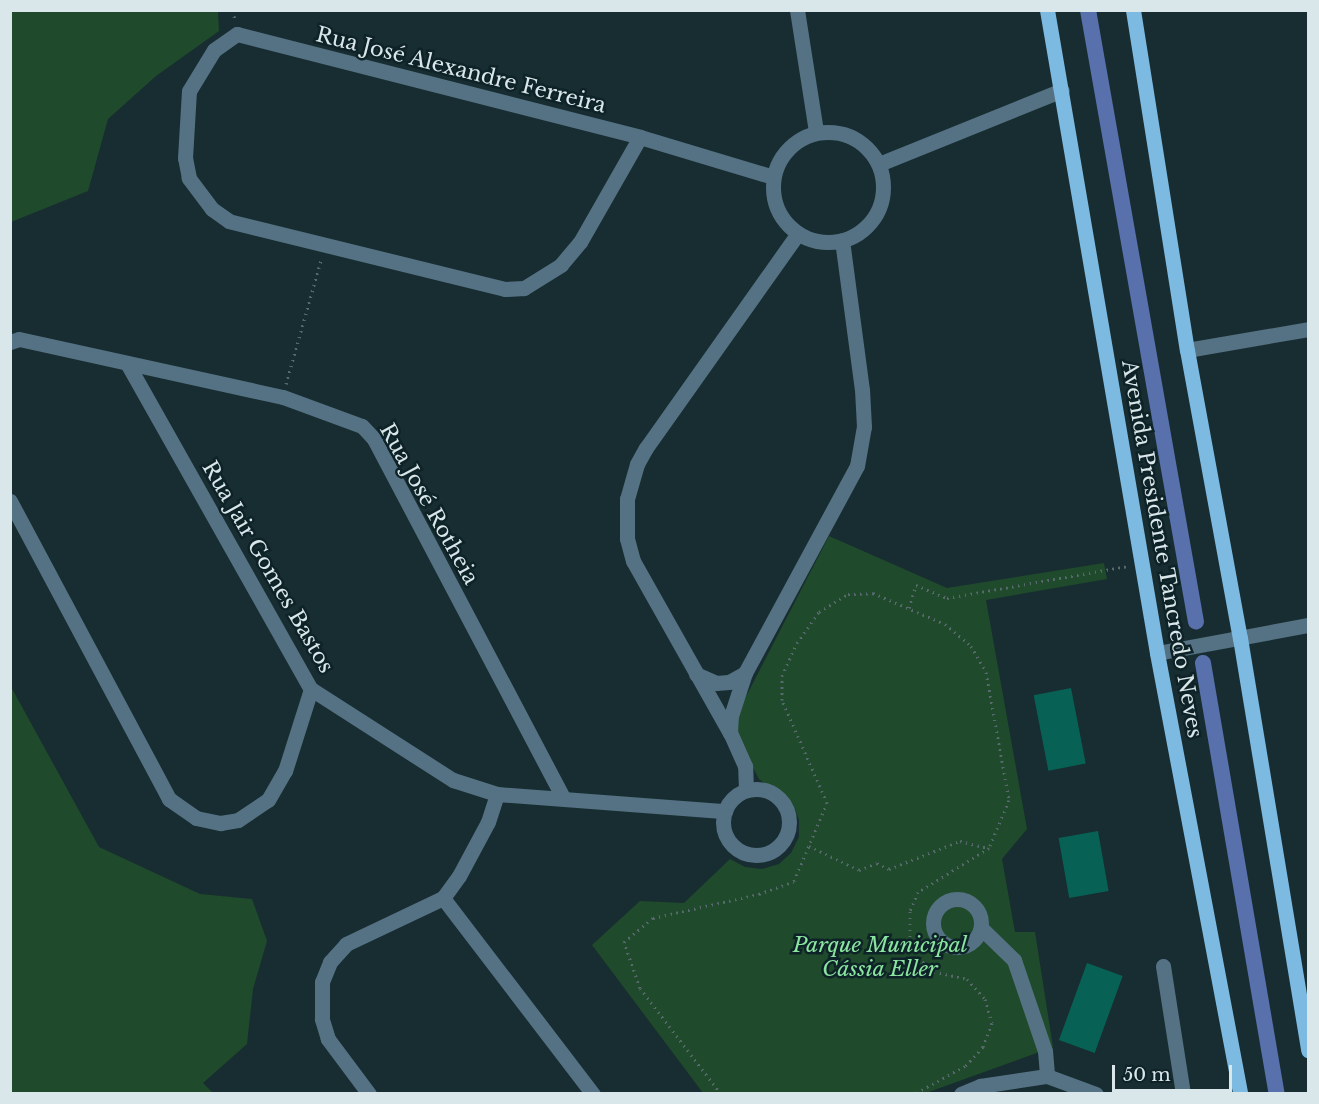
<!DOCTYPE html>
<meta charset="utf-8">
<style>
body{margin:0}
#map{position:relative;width:1319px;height:1104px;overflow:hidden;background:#182d31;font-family:"Libre Baskerville",serif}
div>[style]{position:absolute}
.green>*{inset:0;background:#1f4a2b}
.canal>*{height:16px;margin:-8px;padding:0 8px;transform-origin:8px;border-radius:8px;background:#5871ad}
.building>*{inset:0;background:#076155;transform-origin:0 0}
.path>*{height:3px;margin-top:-1.5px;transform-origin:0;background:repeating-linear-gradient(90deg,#57696d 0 1.5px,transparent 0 6px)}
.minor>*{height:15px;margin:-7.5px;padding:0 7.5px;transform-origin:7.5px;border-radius:7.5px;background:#557284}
.minor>.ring{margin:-7.5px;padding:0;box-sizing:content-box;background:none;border:15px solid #557284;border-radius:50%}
.major>*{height:15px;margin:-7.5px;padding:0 7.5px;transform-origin:7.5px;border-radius:7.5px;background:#7dbae1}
span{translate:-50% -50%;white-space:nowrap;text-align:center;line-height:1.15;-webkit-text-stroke:5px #0e2327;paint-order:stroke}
.street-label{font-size:21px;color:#dae7ea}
.park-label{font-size:21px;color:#8be4a0;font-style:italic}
.frame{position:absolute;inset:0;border:12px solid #dae7ea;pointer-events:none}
.scale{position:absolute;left:1112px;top:1065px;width:120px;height:27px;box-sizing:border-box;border:3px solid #dae7ea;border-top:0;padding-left:8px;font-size:18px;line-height:21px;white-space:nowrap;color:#dae7ea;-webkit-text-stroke:4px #0e2327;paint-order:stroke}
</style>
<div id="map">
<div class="green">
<i style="clip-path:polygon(11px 10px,218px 11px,219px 31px,156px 76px,108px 119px,88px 191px,11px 222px)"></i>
<i style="clip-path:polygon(829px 536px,947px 588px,1104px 563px,1107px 579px,986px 600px,1027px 829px,1002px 859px,1015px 932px,1035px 932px,1053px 1047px,926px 1093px,703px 1093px,592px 945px,640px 901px,684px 903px,730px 859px,745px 867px,762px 869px,779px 864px,791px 853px,799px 837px,799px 820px,793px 804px,759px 779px,736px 736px,738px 712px)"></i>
<i style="clip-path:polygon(10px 685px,99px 847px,200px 894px,252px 899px,267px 941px,253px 989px,247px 1044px,203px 1083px,213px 1093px,11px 1093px)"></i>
</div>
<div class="canal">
<i style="left:1088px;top:10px;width:621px;rotate:79.99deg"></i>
<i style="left:1203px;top:663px;width:437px;rotate:80.3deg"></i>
</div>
<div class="building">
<i style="left:1071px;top:688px;width:77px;height:38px;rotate:79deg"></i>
<i style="left:1098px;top:831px;width:61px;height:40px;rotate:80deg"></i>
<i style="left:1087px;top:963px;width:38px;height:82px;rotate:20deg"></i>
</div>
<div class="path">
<i style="left:233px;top:10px;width:11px;rotate:80deg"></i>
<i style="left:286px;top:384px;width:129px;rotate:-74.2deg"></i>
<i style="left:909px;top:608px;width:24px;rotate:-73deg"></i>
<i style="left:916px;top:585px;width:34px;rotate:23deg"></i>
<i style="left:947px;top:598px;width:184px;rotate:-10deg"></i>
<i style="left:809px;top:846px;width:55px;rotate:25.6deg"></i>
<i style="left:859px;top:870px;width:19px;rotate:-21deg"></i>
<i style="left:877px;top:863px;width:13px;rotate:27deg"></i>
<i style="left:889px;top:869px;width:76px;rotate:-21.5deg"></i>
<i style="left:960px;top:841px;width:30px;rotate:14deg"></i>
<i style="left:721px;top:1094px;width:133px;rotate:-127.4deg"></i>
<i style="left:640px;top:988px;width:49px;rotate:-109.2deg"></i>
<i style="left:624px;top:942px;width:38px;rotate:-40deg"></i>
<i style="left:653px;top:918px;width:109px;rotate:-12.8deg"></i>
<i style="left:759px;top:894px;width:37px;rotate:-20deg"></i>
<i style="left:794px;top:881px;width:85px;rotate:-67.1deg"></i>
<i style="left:827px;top:803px;width:112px;rotate:-113.6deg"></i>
<i style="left:782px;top:700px;width:24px;rotate:-90deg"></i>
<i style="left:782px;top:676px;width:36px;rotate:-66deg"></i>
<i style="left:797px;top:643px;width:38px;rotate:-55deg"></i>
<i style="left:819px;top:612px;width:34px;rotate:-32deg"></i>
<i style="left:848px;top:594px;width:25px;rotate:-2deg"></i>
<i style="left:873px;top:593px;width:78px;rotate:23.3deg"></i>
<i style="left:945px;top:624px;width:34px;rotate:40deg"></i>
<i style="left:971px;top:646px;width:30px;rotate:60deg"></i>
<i style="left:986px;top:672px;width:130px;rotate:79.8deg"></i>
<i style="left:1009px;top:800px;width:52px;rotate:112.6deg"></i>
<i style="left:989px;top:848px;width:84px;rotate:148.2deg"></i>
<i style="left:918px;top:892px;width:21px;rotate:113deg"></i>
<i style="left:910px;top:911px;width:30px;rotate:90deg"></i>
<i style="left:910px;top:941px;width:34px;rotate:58deg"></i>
<i style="left:928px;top:970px;width:40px;rotate:13deg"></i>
<i style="left:967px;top:979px;width:27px;rotate:48deg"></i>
<i style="left:985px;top:999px;width:25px;rotate:74deg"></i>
<i style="left:992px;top:1023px;width:26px;rotate:111deg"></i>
<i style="left:983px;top:1047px;width:26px;rotate:133deg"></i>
<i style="left:965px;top:1066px;width:58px;rotate:151.2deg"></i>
</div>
<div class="minor">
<i style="left:797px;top:10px;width:123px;rotate:81.1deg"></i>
<i class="ring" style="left:773px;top:132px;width:95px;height:95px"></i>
<i style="left:640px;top:137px;width:121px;rotate:119.7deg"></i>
<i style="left:580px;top:242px;width:30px;rotate:130deg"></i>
<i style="left:561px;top:265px;width:44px;rotate:148.1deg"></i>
<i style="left:524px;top:288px;width:19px;rotate:177deg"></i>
<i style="left:505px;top:289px;width:284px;rotate:-166.2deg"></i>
<i style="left:229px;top:221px;width:21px;rotate:-145deg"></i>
<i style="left:212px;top:209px;width:39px;rotate:-127deg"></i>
<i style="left:189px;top:178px;width:20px;rotate:-101deg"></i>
<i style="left:185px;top:158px;width:67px;rotate:-86.6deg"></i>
<i style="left:189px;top:91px;width:48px;rotate:-58.6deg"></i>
<i style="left:214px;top:50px;width:28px;rotate:-35deg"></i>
<i style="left:237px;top:34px;width:416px;rotate:14.3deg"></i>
<i style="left:640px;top:137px;width:139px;rotate:16.7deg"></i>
<i style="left:879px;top:164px;width:197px;rotate:-22deg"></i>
<i style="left:10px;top:342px;width:9px;rotate:-18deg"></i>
<i style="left:19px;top:339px;width:270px;rotate:12.4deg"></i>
<i style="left:283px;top:397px;width:84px;rotate:20.2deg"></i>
<i style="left:362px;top:426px;width:18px;rotate:47deg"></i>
<i style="left:374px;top:439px;width:403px;rotate:62.2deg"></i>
<i style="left:1187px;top:350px;width:123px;rotate:-9.8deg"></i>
<i style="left:127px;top:363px;width:374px;rotate:60.6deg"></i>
<i style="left:311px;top:689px;width:169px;rotate:32.7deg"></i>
<i style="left:453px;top:780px;width:46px;rotate:17.7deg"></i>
<i style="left:497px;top:794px;width:229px;rotate:4.3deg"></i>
<i style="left:10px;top:501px;width:338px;rotate:61.9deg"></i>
<i style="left:169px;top:799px;width:33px;rotate:35deg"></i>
<i style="left:196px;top:818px;width:25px;rotate:12deg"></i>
<i style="left:220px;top:823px;width:18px;rotate:-9deg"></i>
<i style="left:238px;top:820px;width:36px;rotate:-34deg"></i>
<i style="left:268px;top:800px;width:34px;rotate:-60deg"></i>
<i style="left:285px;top:771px;width:86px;rotate:-72.4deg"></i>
<i style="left:1157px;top:653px;width:154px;rotate:-10.5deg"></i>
<i style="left:696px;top:674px;width:22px;rotate:24deg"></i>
<i style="left:716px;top:683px;width:13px;rotate:-4deg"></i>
<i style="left:729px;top:682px;width:18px;rotate:-29deg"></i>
<i style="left:730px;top:733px;width:17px;rotate:-87deg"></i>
<i style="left:731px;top:716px;width:45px;rotate:-72deg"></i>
<i style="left:745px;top:673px;width:235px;rotate:-61.6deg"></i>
<i style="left:857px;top:466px;width:40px;rotate:-80deg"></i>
<i style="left:864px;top:427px;width:37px;rotate:-93deg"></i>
<i style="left:862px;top:390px;width:151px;rotate:-97.6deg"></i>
<i class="ring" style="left:723px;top:789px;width:51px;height:51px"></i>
<i style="left:746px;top:790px;width:24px;rotate:-92deg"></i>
<i style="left:745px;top:766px;width:36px;rotate:-114deg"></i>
<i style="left:730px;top:733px;width:197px;rotate:-119.4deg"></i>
<i style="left:633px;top:561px;width:23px;rotate:-105deg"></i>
<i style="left:627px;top:539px;width:40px;rotate:-90deg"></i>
<i style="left:627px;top:499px;width:36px;rotate:-74deg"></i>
<i style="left:637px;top:464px;width:18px;rotate:-61deg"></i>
<i style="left:646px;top:448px;width:263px;rotate:-54.7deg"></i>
<i style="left:443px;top:898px;width:247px;rotate:52.6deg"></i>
<i class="ring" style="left:933px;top:899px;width:33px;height:33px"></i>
<i style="left:981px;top:928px;width:46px;rotate:44.1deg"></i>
<i style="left:1014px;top:960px;width:96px;rotate:71.2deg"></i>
<i style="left:1045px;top:1051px;width:25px;rotate:85deg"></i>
<i style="left:1163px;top:966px;width:130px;rotate:81.1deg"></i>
<i style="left:369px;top:1094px;width:69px;rotate:-126.7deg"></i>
<i style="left:328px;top:1039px;width:21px;rotate:-107deg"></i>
<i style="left:322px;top:1019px;width:37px;rotate:-90deg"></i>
<i style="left:322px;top:982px;width:22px;rotate:-68deg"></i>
<i style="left:330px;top:962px;width:24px;rotate:-48deg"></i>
<i style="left:346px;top:944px;width:107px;rotate:-25.4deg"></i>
<i style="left:443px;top:898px;width:27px;rotate:-54deg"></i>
<i style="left:459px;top:876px;width:61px;rotate:-61.8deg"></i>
<i style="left:488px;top:822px;width:29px;rotate:-72deg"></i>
<i style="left:961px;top:1094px;width:21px;rotate:-23deg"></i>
<i style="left:980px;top:1086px;width:68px;rotate:-8.5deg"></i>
<i style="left:1047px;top:1076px;width:52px;rotate:20.2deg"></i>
</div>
<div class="major">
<i style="left:1047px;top:10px;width:652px;rotate:80.29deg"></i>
<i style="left:1157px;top:653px;width:449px;rotate:79.3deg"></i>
<i style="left:1133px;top:10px;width:344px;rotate:81deg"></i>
<i style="left:1187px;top:350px;width:293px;rotate:79.6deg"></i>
<i style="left:1240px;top:638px;width:418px;rotate:80.6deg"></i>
</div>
<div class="street-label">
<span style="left:461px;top:70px;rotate:14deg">Rua José Alexandre Ferreira</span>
<span style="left:429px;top:504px;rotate:61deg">Rua José Rotheia</span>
<span style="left:1162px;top:549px;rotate:80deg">Avenida Presidente Tancredo Neves</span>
<span style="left:268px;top:567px;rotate:60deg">Rua Jair Gomes Bastos</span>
</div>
<div class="park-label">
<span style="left:880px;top:957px">Parque Municipal<br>Cássia Eller</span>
</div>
<div class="frame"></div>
<div class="scale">50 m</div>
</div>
